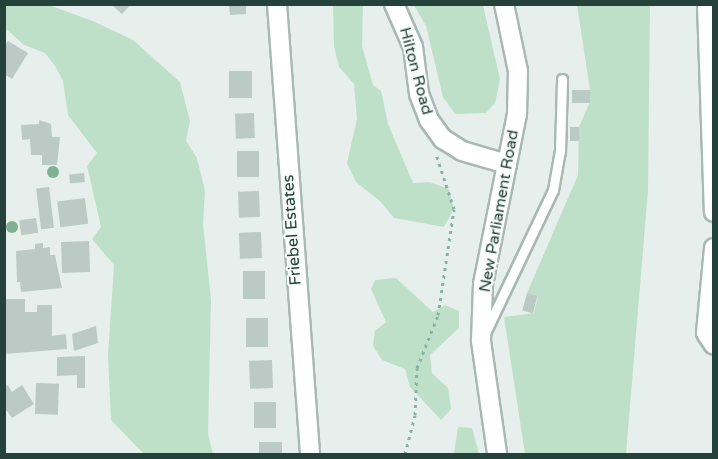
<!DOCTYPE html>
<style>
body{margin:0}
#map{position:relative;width:718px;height:459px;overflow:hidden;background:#e6efeb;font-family:"Varela Round",sans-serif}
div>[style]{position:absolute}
.green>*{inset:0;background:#bfe0c8}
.building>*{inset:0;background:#bbcac4;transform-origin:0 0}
.path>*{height:3px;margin-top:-1.5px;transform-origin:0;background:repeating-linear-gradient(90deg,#86b3a5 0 3px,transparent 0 7.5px)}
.roads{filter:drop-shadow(2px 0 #a8b8b2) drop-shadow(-2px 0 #a8b8b2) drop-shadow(0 2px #a8b8b2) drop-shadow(0 -2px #a8b8b2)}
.lane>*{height:9px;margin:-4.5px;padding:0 4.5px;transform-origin:4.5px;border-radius:4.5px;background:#fff}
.street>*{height:18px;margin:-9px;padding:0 9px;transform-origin:9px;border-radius:9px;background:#fff}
.secondary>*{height:18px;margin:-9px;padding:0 9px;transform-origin:9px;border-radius:9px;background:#fff}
.trees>*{width:12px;height:12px;margin:-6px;border-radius:50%;background:#80af93}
span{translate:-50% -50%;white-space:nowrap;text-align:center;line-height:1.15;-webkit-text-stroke:4.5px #f7fbf9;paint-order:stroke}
.street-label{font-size:16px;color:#24423a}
.frame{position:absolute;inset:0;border:6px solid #24423a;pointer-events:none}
</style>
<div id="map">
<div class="green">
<i style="clip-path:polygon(5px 4px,49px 5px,95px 22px,133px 40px,180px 82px,190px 121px,186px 141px,197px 158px,205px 191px,203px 224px,211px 300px,208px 434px,213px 454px,144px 454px,111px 420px,108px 355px,114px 265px,92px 239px,101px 227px,87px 166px,97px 153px,68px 115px,63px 81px,55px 66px,45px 53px,24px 45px,5px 28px)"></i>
<i style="clip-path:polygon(333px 5px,363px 5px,362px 46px,373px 85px,381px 91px,388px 124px,413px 183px,429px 182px,449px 189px,454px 209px,444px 227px,394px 218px,380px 201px,356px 182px,347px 163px,357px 119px,354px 84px,339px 67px,334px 47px)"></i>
<i style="clip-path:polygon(414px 5px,483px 5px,500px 79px,495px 103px,486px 113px,455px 114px,443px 97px,426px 26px)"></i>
<i style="clip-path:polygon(577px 5px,650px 5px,648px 190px,626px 454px,525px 454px,504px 317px,534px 313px,538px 296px,527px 293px,578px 175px,579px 127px,589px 104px,590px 90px)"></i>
<i style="clip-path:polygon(396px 278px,433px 312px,445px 305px,459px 311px,459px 328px,430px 355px,432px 373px,448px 388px,451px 409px,441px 420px,410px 387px,405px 369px,382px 360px,373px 346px,375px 331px,386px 322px,371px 289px,375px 280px)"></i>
<i style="clip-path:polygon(458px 427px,472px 428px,479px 454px,454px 454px)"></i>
</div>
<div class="building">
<i style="clip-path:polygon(111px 4px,131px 4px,122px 14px)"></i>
<i style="clip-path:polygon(229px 4px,246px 4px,246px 14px,230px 15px)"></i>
<i style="clip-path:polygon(8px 41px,28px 53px,12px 79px,4px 74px,4px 47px)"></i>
<i style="left:229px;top:71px;width:23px;height:27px"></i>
<i style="left:572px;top:90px;width:18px;height:13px"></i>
<i style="left:254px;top:113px;width:25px;height:19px;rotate:88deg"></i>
<i style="clip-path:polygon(39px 120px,51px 124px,52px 137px,60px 137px,57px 165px,42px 165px,42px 155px,31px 155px,30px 139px,22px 140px,21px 125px,39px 124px)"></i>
<i style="left:570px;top:127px;width:9px;height:14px"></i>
<i style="left:237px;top:151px;width:22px;height:26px"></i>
<i style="left:84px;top:173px;width:9px;height:15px;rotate:84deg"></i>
<i style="left:49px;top:187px;width:41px;height:13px;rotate:83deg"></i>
<i style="left:259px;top:191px;width:26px;height:21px;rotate:88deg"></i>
<i style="left:85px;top:198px;width:26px;height:28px;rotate:83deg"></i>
<i style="left:36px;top:218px;width:15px;height:17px;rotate:82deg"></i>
<i style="left:261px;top:232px;width:26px;height:22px;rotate:88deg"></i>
<i style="left:89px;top:241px;width:31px;height:28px;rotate:88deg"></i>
<i style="clip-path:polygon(43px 243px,43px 248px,50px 247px,50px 255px,55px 255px,62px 288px,21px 292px,20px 282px,17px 282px,16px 251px,35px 249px,35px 244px)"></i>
<i style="left:243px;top:271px;width:22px;height:28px"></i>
<i style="left:527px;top:293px;width:11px;height:18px;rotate:15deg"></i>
<i style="clip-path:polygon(4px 299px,25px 299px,25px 312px,37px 312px,37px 305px,52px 305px,52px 336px,66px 334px,67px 349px,4px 354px)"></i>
<i style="left:268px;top:318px;width:29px;height:22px;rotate:90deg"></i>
<i style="clip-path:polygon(96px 326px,98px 343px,74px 351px,72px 334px)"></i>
<i style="clip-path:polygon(85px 356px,85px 388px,77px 388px,77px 375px,57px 376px,57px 357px)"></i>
<i style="left:272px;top:360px;width:28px;height:23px;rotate:88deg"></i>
<i style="left:36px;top:383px;width:23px;height:31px;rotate:2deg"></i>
<i style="clip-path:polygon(8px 385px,12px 392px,22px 385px,34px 404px,12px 418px,4px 407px,4px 387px)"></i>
<i style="left:276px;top:402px;width:26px;height:22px;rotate:90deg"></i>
<i style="left:259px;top:442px;width:23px;height:12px"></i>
</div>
<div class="path">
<i style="left:405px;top:454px;width:40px;rotate:-75.6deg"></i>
<i style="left:415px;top:415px;width:47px;rotate:-87.6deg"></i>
<i style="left:417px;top:368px;width:57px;rotate:-68.4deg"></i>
<i style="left:438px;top:315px;width:107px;rotate:-81.4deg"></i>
<i style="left:454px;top:209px;width:58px;rotate:-108.1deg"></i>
</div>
<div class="roads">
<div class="lane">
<i style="left:486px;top:331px;width:156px;rotate:-64.6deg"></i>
<i style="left:553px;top:190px;width:39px;rotate:-80deg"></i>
<i style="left:560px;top:152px;width:73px;rotate:-88.4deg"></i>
</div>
<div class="street">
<i style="left:277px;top:4px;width:451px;rotate:85.8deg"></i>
<i style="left:504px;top:4px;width:68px;rotate:78.2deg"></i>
<i style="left:518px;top:71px;width:43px;rotate:91.3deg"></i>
<i style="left:517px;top:114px;width:51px;rotate:101.3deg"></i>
<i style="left:707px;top:4px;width:208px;rotate:88.1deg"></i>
<i style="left:714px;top:248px;width:85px;rotate:95.4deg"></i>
<i style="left:706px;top:333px;width:14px;rotate:56deg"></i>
</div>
<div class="secondary">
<i style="left:394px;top:4px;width:47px;rotate:66.2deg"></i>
<i style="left:413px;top:47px;width:47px;rotate:82.7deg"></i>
<i style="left:419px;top:94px;width:28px;rotate:69deg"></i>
<i style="left:429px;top:120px;width:24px;rotate:54deg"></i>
<i style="left:443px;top:139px;width:22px;rotate:32deg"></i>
<i style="left:462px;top:151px;width:47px;rotate:16.1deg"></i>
<i style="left:507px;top:164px;width:122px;rotate:101.3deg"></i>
<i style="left:483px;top:284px;width:57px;rotate:92deg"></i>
<i style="left:481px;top:341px;width:114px;rotate:81.9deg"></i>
</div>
</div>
<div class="trees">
<i style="left:53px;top:172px"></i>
<i style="left:12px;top:227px"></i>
</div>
<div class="street-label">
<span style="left:416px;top:71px;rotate:75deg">Hilton Road</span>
<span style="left:499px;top:211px;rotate:-80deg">New Parliament Road</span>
<span style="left:292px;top:230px;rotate:-94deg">Friebel Estates</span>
</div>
<div class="frame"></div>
</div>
